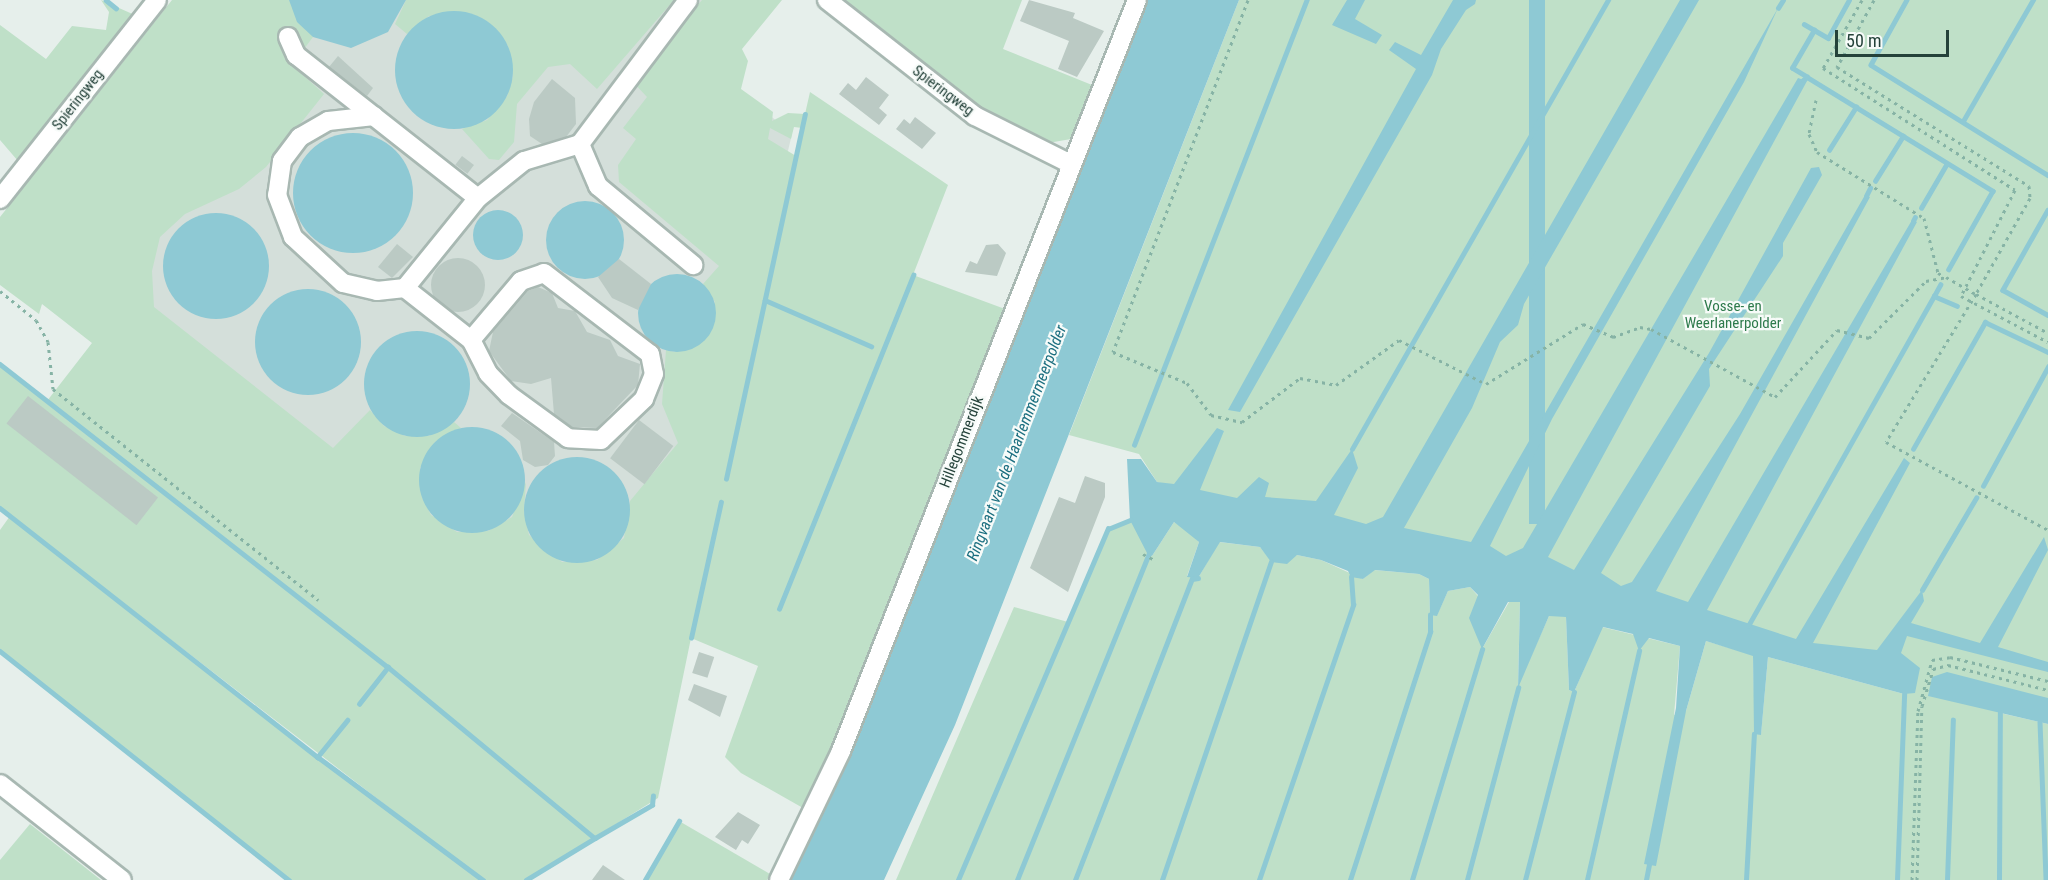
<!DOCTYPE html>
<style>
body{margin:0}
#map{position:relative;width:2048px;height:880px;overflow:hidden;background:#e6efeb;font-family:"Roboto Condensed",sans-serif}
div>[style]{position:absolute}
.built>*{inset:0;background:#d4dfda}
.green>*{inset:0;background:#bfe0c8}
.water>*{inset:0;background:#8ec9d4;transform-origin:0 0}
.round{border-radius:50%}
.stream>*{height:4.5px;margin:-2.25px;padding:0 2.25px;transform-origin:2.25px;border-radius:2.25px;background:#8ec9d4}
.building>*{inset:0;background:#bbcac4;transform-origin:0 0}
.path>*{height:3px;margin-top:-1.5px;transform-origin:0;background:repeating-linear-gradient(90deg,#86b3a5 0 3px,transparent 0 7.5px)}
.roads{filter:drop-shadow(2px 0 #a8b8b2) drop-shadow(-2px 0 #a8b8b2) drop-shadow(0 2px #a8b8b2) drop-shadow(0 -2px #a8b8b2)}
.minor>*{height:18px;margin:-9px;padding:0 9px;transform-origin:9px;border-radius:9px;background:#fff}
span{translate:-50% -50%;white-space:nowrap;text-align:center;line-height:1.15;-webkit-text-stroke:4.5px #f7fbf9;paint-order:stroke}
.street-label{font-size:15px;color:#24423a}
.park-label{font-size:15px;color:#2d7a4b}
.water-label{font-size:16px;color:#1c6f80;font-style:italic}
.scale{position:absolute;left:1835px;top:30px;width:114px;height:27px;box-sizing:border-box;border:3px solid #24423a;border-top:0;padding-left:8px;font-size:18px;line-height:21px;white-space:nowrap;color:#24423a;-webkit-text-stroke:4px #f7fbf9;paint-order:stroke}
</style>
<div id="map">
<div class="built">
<i style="clip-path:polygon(193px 0,743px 0,697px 54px,792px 134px,654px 714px,22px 210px)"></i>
</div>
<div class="green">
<i style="clip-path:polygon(101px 0,137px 16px,18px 161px,0 140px,0 25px,46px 59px,72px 26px,106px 30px,109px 12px)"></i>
<i style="clip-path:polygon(evenodd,172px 0,289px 0,313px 37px,292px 65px,324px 94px,266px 167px,239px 189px,185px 214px,160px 237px,152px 271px,154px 307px,333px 448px,370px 410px,384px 426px,405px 436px,429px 436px,454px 422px,461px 428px,435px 442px,420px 468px,422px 497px,431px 515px,457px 532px,488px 531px,512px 517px,526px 482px,524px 512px,529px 535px,562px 562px,597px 560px,624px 538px,630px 501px,678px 443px,662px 404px,666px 350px,675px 352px,715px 302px,703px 284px,719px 266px,619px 182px,618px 165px,636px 139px,623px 128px,647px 97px,632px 81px,702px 0,782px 0,742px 49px,748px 61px,741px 89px,773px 112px,772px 121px,788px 113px,805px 114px,810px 92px,948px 185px,913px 275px,1005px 309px,825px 767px,803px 808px,741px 773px,725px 757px,758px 666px,691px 638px,658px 798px,526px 880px,291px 880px,0 650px,0 530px,10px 516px,0 508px,0 364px,47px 401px,92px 343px,42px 304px,39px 314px,0 285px,0 217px,172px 0,794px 127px,802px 128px,796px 156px,768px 139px,770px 128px,791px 139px,794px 127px,172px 0,87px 575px,457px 860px,318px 757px,87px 575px)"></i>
<i style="clip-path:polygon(406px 0,674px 0,597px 89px,570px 64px,548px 67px,517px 104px,514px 142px,499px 160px,489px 159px,462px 129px,487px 120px,507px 96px,513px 76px,508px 46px,488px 22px,469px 13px,429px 16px,407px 34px,395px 24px)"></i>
<i style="clip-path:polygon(840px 0,1022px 0,1003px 49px,1092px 85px,1071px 139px,1048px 143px,971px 104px)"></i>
<i style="clip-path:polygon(1239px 0,2048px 0,2048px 712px,2000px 713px,2048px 724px,2048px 880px,896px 880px,1014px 607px,1068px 622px,1108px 529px,1133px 518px,1152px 556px,1174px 522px,1191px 533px,1199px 542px,1187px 576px,1198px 578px,1219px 542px,1260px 547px,1272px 562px,1297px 555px,1321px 560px,1363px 579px,1374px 570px,1419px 574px,1429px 579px,1430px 614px,1437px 615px,1448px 591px,1470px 587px,1478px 596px,1482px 649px,1509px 602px,1520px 602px,1518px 685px,1549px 616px,1566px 616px,1569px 690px,1574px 692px,1602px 627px,1680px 646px,1674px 715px,1686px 711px,1706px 641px,1753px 655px,1755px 734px,1761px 734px,1768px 657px,1904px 694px,1904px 681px,1157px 482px,1139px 454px,1069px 435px)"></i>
<i style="clip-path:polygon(679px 821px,770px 874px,767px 880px,645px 880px)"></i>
<i style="clip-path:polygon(30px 824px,101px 880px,0 880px,0 860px)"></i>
</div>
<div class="water">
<i style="clip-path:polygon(289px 0,406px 0,388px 32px,351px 48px,313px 37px,297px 22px)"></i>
<i style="clip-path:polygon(1146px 0,1239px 0,955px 725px,884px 880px,787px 880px,860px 730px)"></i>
<i style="clip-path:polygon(1347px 0,1365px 0,1355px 19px,1382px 35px,1376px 44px,1332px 25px)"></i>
<i style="clip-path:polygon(1453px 0,1476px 0,1475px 4px,1466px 10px,1441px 49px,1432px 75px,1240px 412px,1228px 410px,1416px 69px,1389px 50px,1395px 42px,1421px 55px)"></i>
<i style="left:1529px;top:0;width:16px;height:524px"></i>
<i style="clip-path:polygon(1680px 0,1699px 0,1524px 304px,1518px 325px,1500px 342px,1472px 408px,1404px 528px,1471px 542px,1778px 8px,1744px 82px,1552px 419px,1490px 546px,1506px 556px,1523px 548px,1798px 78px,1807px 81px,1548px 557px,1574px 570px,1709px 353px,1811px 168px,1819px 167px,1822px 175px,1783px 243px,1783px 256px,1709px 369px,1710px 386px,1601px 573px,1621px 586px,1632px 582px,1740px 414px,1865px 195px,1870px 197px,1656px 591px,1688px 602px,1912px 220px,1917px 222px,1707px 610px,1796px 639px,1904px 458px,1910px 463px,1813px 643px,1877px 650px,1922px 590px,1924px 601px,1911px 623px,1980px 643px,2044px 537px,2048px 550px,1998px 647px,2048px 662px,2048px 672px,1907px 636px,1901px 653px,1920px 668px,1915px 693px,1904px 694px,1768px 657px,1761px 735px,1754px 734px,1753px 656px,1706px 641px,1686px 711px,1656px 866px,1644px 864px,1676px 708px,1680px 646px,1649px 638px,1639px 651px,1633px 634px,1603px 627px,1574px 692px,1569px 690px,1566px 617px,1549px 616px,1518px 688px,1520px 602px,1508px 602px,1482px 649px,1469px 618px,1478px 595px,1470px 587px,1448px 591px,1437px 616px,1430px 615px,1429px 579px,1419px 574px,1375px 570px,1363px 579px,1351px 577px,1348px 571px,1321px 560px,1297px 555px,1287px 564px,1271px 562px,1260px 547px,1220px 542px,1198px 578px,1187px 577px,1199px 542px,1174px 522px,1152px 556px,1147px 553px,1130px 520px,1127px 459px,1141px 459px,1157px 482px,1174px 484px,1217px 428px,1224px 431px,1200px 490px,1237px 498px,1259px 477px,1269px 483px,1265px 497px,1316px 501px,1352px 449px,1358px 468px,1334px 515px,1366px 524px,1383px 517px)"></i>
<i class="round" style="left:395px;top:11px;width:118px;height:118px"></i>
<i class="round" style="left:293px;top:133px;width:120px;height:120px"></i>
<i class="round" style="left:546px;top:201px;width:78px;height:78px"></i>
<i class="round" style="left:473px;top:210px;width:50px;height:50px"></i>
<i class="round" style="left:163px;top:213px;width:106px;height:106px"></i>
<i class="round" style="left:638px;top:274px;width:78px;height:78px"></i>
<i class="round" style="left:255px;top:289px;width:106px;height:106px"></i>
<i class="round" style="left:364px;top:331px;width:106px;height:106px"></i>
<i class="round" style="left:419px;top:427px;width:106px;height:106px"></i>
<i class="round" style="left:524px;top:457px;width:106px;height:106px"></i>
<i style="clip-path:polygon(1947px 672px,2048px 698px,2048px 724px,1928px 696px,1932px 677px)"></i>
</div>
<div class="stream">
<i style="left:106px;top:0;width:13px;rotate:39deg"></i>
<i style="left:1907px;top:0;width:74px;rotate:119deg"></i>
<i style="left:1871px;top:65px;width:208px;rotate:31.9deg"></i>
<i style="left:1778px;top:8px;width:9px;rotate:-58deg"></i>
<i style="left:1804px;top:24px;width:28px;rotate:30deg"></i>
<i style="left:1828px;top:38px;width:43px;rotate:-61.1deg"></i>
<i style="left:1807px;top:77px;width:218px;rotate:31.5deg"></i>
<i style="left:1993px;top:191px;width:90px;rotate:119.4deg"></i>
<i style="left:1803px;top:80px;width:5px;rotate:-37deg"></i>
<i style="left:1807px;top:77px;width:17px;rotate:-149deg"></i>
<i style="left:1792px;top:68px;width:44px;rotate:-59.9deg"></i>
<i style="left:1963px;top:121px;width:140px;rotate:-60deg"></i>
<i style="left:1829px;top:150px;width:51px;rotate:-57.9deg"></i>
<i style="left:1875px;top:181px;width:53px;rotate:-58.1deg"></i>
<i style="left:1866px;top:196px;width:9px;rotate:-63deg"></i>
<i style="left:1921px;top:208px;width:50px;rotate:-59.8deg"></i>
<i style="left:2048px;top:210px;width:92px;rotate:119.4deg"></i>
<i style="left:2003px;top:290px;width:51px;rotate:29.1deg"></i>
<i style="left:1913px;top:221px;width:4px;rotate:-63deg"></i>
<i style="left:1934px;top:296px;width:13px;rotate:-61deg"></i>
<i style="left:765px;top:300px;width:116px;rotate:23.5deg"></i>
<i style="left:0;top:364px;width:492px;rotate:38deg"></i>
<i style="left:1134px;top:445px;width:477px;rotate:-68.8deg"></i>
<i style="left:1352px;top:449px;width:517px;rotate:-60.31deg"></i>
<i style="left:1913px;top:449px;width:146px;rotate:-60.4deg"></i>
<i style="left:1985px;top:322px;width:70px;rotate:25.5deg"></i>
<i style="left:726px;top:479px;width:373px;rotate:-77.8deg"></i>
<i style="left:1983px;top:486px;width:136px;rotate:-61.4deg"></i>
<i style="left:0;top:508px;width:404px;rotate:38.1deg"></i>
<i style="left:1922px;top:590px;width:107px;rotate:-59.6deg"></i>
<i style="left:779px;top:609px;width:360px;rotate:-68.1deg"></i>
<i style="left:1748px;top:626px;width:379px;rotate:-60.6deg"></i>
<i style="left:1934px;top:296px;width:25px;rotate:23deg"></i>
<i style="left:691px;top:638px;width:139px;rotate:-77.6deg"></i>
<i style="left:0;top:651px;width:369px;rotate:38.4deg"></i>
<i style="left:359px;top:704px;width:47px;rotate:-51.9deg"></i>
<i style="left:388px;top:667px;width:268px;rotate:39.6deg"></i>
<i style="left:595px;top:838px;width:66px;rotate:-30.1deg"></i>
<i style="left:652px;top:805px;width:9px;rotate:-84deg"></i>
<i style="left:348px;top:720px;width:48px;rotate:129deg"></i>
<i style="left:318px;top:757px;width:206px;rotate:36.7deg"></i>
<i style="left:2040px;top:722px;width:158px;rotate:87.8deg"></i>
<i style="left:526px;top:880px;width:81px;rotate:-31.3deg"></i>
<i style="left:645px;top:880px;width:68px;rotate:-60deg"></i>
<i style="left:958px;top:880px;width:382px;rotate:-66.9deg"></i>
<i style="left:1108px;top:529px;width:24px;rotate:-22deg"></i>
<i style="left:1017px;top:880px;width:352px;rotate:-68deg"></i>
<i style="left:1075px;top:880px;width:323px;rotate:-68.8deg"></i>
<i style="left:1192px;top:579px;width:6px;rotate:-9deg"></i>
<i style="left:1162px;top:880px;width:336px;rotate:-71.1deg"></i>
<i style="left:1259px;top:880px;width:291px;rotate:-71.1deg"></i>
<i style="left:1353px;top:605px;width:28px;rotate:-94deg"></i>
<i style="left:1350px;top:880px;width:261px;rotate:-72.1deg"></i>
<i style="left:1430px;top:632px;width:17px;rotate:-90deg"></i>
<i style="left:1412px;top:880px;width:241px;rotate:-73.1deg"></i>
<i style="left:1467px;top:880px;width:199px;rotate:-75.1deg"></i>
<i style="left:1525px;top:880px;width:194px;rotate:-75.4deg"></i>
<i style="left:1587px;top:880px;width:235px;rotate:-77.2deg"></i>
<i style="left:1646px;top:880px;width:15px;rotate:-79deg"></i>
<i style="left:1746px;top:880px;width:146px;rotate:-86.9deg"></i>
<i style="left:1897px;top:880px;width:186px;rotate:-87.8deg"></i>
<i style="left:1947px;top:880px;width:160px;rotate:-87.9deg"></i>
<i style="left:1999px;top:880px;width:167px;rotate:-89.7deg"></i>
</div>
<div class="building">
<i style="clip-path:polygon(1029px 0,1075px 13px,1073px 18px,1104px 31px,1077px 77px,1058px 69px,1069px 41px,1020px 21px)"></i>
<i style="clip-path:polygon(338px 56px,373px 88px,367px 96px,329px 67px)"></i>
<i style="clip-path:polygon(866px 77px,889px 95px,879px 108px,887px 115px,879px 125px,839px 94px,848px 83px,856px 90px)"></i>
<i style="clip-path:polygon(552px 79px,575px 98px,576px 124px,566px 137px,542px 144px,530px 136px,529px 119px,534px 102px)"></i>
<i style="clip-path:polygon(915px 117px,936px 133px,922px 149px,896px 129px,904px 119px,910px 124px)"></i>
<i style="left:462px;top:156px;width:15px;height:11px;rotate:37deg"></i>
<i style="clip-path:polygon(397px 244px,413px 257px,392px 278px,378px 267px)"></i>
<i style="clip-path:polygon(998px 244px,1006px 253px,997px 276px,965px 272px,970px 261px,977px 264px,986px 245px)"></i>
<i class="round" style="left:431px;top:258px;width:54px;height:54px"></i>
<i style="clip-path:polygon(619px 259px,651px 284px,638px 310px,612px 298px,598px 277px)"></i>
<i style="clip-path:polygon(538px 287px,552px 293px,558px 308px,575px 311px,587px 332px,610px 340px,618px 356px,640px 364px,638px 385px,597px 428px,572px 427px,554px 414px,551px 378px,531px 384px,511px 381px,489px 351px,493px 332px,528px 291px)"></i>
<i style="left:28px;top:396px;width:165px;height:35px;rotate:38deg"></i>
<i style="clip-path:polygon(512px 413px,554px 442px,555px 456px,548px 465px,535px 467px,523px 460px,520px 441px,501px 426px)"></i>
<i style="left:639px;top:420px;width:43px;height:48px;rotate:37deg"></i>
<i style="clip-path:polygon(1085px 476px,1105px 483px,1105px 497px,1068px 592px,1030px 568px,1059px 497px,1075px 503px)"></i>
<i style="left:699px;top:652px;width:16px;height:22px;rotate:18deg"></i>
<i style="clip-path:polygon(694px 684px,727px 696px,720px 717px,688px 700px)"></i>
<i style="clip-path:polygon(738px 812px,760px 825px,748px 844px,742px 840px,736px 850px,715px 837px)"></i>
<i style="clip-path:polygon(603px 865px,625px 880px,592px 880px)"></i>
</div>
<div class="path">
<i style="left:1248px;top:0;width:377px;rotate:111deg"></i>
<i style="left:1113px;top:352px;width:80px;rotate:22.7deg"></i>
<i style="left:1187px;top:383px;width:40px;rotate:53deg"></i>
<i style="left:1211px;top:415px;width:32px;rotate:13deg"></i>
<i style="left:1242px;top:422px;width:73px;rotate:-37.2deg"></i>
<i style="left:1300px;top:378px;width:37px;rotate:11deg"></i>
<i style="left:1336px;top:385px;width:77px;rotate:-35.5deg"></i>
<i style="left:1399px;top:340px;width:97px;rotate:26.8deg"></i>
<i style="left:1486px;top:384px;width:114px;rotate:-31.7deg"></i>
<i style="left:1583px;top:324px;width:33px;rotate:23deg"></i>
<i style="left:1613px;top:337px;width:29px;rotate:-20deg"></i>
<i style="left:1640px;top:327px;width:11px;rotate:10deg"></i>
<i style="left:1651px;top:329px;width:141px;rotate:28.7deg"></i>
<i style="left:1775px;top:397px;width:91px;rotate:-47.2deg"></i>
<i style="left:1837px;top:330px;width:33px;rotate:14deg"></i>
<i style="left:1869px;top:338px;width:81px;rotate:-45deg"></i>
<i style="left:1926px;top:281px;width:20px;rotate:-11deg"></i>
<i style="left:1946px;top:277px;width:34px;rotate:30deg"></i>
<i style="left:1976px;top:294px;width:173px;rotate:121.3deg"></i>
<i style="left:1886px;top:442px;width:184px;rotate:28.5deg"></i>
<i style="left:1862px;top:0;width:78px;rotate:119.8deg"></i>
<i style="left:1823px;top:68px;width:227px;rotate:32.4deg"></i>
<i style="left:2015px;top:190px;width:119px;rotate:117deg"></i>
<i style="left:1961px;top:296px;width:98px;rotate:27.9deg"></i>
<i style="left:1874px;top:0;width:77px;rotate:118.9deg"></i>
<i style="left:1837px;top:67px;width:226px;rotate:31.8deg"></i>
<i style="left:2029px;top:186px;width:12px;rotate:85deg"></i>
<i style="left:2030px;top:198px;width:110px;rotate:119.4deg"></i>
<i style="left:1976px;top:294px;width:82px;rotate:28.4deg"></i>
<i style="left:1816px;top:100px;width:35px;rotate:102deg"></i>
<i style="left:1809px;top:134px;width:20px;rotate:66deg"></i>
<i style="left:1817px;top:152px;width:126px;rotate:31.7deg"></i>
<i style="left:1924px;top:218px;width:57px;rotate:75.7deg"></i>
<i style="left:1938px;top:273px;width:7px;rotate:27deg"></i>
<i style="left:0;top:291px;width:46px;rotate:38.9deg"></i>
<i style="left:36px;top:320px;width:25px;rotate:61deg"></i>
<i style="left:48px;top:342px;width:47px;rotate:83.9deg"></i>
<i style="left:53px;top:389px;width:339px;rotate:38.5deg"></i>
<i style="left:1143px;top:554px;width:11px;rotate:27deg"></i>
<i style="left:1912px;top:880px;width:169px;rotate:-88deg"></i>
<i style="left:1918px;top:711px;width:53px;rotate:-74.6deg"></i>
<i style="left:1932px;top:660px;width:18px;rotate:-9deg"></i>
<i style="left:1950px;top:657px;width:101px;rotate:13.8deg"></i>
<i style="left:1917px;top:880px;width:174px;rotate:-88.4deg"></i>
<i style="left:1922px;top:706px;width:39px;rotate:-73deg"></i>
<i style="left:1933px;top:669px;width:16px;rotate:-15deg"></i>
<i style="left:1948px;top:665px;width:103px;rotate:14deg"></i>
</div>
<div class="roads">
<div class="minor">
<i style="left:827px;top:0;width:188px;rotate:38.1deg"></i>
<i style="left:975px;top:116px;width:107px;rotate:26.6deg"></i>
<i style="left:288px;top:37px;width:20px;rotate:66deg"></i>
<i style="left:296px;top:55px;width:231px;rotate:38.2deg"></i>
<i style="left:374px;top:116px;width:46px;rotate:173.8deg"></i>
<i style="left:328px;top:121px;width:32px;rotate:150deg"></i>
<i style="left:300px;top:137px;width:30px;rotate:127deg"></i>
<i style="left:282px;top:161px;width:34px;rotate:98deg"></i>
<i style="left:277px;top:195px;width:45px;rotate:69.1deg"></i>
<i style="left:293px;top:237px;width:68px;rotate:42.6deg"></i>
<i style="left:343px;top:283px;width:35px;rotate:13deg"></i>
<i style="left:377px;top:291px;width:28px;rotate:-6deg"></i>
<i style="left:580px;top:144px;width:46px;rotate:66.8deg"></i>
<i style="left:598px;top:186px;width:124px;rotate:39.7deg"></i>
<i style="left:0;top:199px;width:253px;rotate:-51.7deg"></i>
<i style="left:471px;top:340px;width:77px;rotate:-49.7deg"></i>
<i style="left:521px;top:281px;width:24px;rotate:-19deg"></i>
<i style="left:544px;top:273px;width:133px;rotate:37.4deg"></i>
<i style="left:650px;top:354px;width:20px;rotate:79deg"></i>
<i style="left:654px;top:374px;width:27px;rotate:112deg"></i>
<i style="left:644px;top:399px;width:59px;rotate:136.4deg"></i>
<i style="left:601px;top:440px;width:33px;rotate:-177deg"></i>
<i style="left:568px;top:438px;width:73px;rotate:-143.9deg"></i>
<i style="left:509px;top:395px;width:30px;rotate:-134deg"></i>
<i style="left:488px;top:373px;width:37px;rotate:-117deg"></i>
<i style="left:471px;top:340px;width:84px;rotate:-141.8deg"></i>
<i style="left:405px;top:288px;width:116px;rotate:-51deg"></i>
<i style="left:478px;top:198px;width:59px;rotate:-38.8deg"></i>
<i style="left:524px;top:161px;width:59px;rotate:-16.9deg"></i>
<i style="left:580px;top:144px;width:180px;rotate:-53.1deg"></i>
<i style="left:0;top:784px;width:155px;rotate:38.2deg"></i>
<i style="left:779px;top:880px;width:143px;rotate:-64.3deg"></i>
<i style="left:841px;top:751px;width:807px;rotate:-68.49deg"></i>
</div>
</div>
<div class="street-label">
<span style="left:943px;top:91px;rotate:37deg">Spieringweg</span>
<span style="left:78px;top:100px;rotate:-52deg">Spieringweg</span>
<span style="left:962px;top:442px;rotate:-69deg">Hillegommerdijk</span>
</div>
<div class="park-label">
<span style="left:1733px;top:315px">Vosse- en<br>Weerlanerpolder</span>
</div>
<div class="water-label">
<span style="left:1017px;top:443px;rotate:-69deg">Ringvaart van de Haarlemmermeerpolder</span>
</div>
<div class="scale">50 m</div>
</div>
